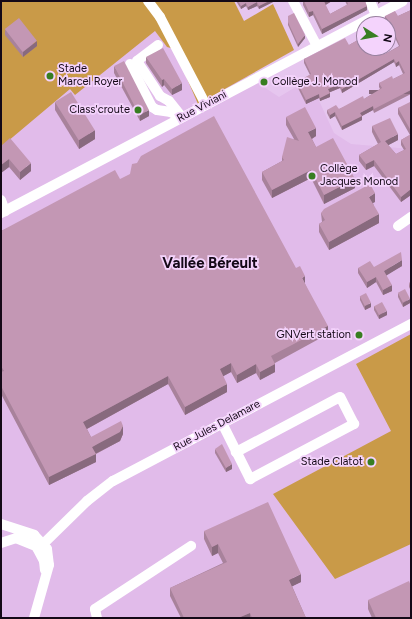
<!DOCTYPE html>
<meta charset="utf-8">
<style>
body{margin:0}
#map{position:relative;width:412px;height:619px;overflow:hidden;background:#e6c6ef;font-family:Figtree,sans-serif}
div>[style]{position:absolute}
.built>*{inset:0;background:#e1bbea}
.green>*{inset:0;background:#c99a48}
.minor>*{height:10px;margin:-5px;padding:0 5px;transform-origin:5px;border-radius:5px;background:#fff}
.wall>*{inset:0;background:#a8829b}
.shaded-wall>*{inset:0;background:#886a7e;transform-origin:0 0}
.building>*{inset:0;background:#c397b4;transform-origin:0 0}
.dots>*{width:11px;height:11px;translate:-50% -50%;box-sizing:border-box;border:2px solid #f4d3fc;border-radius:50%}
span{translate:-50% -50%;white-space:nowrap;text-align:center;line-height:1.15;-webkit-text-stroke:3.5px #f4d3fc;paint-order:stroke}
.poi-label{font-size:11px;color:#140917}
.left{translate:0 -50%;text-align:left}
.right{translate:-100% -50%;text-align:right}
.street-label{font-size:11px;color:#140917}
.district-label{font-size:15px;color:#140917;font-weight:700}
.frame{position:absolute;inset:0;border:2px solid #140917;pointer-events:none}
.north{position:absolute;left:356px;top:16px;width:40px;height:40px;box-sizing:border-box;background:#f4d3fc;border:1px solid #9a82a0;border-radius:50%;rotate:101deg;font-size:11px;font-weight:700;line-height:16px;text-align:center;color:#140917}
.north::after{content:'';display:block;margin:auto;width:14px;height:18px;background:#387e22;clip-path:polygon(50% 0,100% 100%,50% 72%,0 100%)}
</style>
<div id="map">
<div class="built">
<i style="clip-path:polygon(171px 26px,279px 97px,309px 79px,334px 133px,351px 144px,411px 149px,411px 618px,1px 618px,1px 83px)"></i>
</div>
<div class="green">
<i style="clip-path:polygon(1px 1px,234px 1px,244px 21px,273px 4px,294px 50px,198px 104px,174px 49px,167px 47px,155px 31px,75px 95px,70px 89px,1px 147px)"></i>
<i style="clip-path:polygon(411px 334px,411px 544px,335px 579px,273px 494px,391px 431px,356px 364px)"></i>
</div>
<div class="minor">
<i style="left:148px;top:1px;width:20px;rotate:53deg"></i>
<i style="left:160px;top:17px;width:99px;rotate:62.4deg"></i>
<i style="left:293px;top:1px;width:51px;rotate:61.9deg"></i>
<i style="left:370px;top:1px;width:15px;rotate:67deg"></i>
<i style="left:158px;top:45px;width:26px;rotate:143deg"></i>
<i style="left:137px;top:61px;width:42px;rotate:56.7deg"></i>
<i style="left:160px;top:96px;width:10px;rotate:29deg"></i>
<i style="left:169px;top:101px;width:21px;rotate:51deg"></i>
<i style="left:130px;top:64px;width:48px;rotate:62.9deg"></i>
<i style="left:152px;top:107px;width:6px;rotate:31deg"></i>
<i style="left:157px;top:110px;width:14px;rotate:8deg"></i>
<i style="left:171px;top:112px;width:11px;rotate:34deg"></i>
<i style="left:1px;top:200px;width:12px;rotate:70deg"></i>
<i style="left:1px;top:213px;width:454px;rotate:-27.8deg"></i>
<i style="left:398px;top:226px;width:16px;rotate:-35deg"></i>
<i style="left:222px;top:423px;width:63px;rotate:63.4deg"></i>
<i style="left:250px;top:479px;width:118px;rotate:-27.9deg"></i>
<i style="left:354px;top:424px;width:30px;rotate:-117deg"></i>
<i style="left:340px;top:397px;width:118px;rotate:152.1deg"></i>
<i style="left:1px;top:524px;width:35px;rotate:18deg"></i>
<i style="left:34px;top:535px;width:19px;rotate:47deg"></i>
<i style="left:47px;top:549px;width:16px;rotate:83deg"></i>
<i style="left:49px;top:565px;width:55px;rotate:105.8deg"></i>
<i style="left:1px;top:543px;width:16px;rotate:-18deg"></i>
<i style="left:16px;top:538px;width:22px;rotate:22deg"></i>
<i style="left:36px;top:546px;width:17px;rotate:62deg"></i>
<i style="left:44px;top:561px;width:9px;rotate:84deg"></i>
<i style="left:38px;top:549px;width:69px;rotate:-44.4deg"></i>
<i style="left:87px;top:501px;width:33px;rotate:-38deg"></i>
<i style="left:113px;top:481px;width:337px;rotate:-27.8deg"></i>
<i style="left:97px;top:618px;width:9px;rotate:-103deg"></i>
<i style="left:95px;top:609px;width:115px;rotate:-33.3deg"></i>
</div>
<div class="wall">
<i style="clip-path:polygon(236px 1px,275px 1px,259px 9px,257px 6px,248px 10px,246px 6px,241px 9px)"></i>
<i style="clip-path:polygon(303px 1px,332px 1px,325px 5px,330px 14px,347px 5px,345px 1px,365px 1px,367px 10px,322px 34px,313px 15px,309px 17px,303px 5px)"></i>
<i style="clip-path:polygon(411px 10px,411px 94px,374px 113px,373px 110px,362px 116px,362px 120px,342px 130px,335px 116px,330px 119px,327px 113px,327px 110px,339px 109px,364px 99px,380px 89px,379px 87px,379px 83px,393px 79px,403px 74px,399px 65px,396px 67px,394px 62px,342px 93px,340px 88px,330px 92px,330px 97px,320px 101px,319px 98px,306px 104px,297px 86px,297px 82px,310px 75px,304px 63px,304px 59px,349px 45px,360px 39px,358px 35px,358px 31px,385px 54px,399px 46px,394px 36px,390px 38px,388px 35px,385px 20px,385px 16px,398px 16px)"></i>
<i style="clip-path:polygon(288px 16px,305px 38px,298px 47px,288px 25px)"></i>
<i style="clip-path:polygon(5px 30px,37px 46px,23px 57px,5px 35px)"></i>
<i style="clip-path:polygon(146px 57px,182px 90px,172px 95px,164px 85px,162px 87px,146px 63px)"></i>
<i style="clip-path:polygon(114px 66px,149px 116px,140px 121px,114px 73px)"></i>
<i style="clip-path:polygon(55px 102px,95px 139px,79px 149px,55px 110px)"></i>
<i style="clip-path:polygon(411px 105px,411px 195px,401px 202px,374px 166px,366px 170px,359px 161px,359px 155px,378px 144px,372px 132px,372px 126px,398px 140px,388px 145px,396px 154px,404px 150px,401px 145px,401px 140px,410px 135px,398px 114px,398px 108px)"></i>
<i style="clip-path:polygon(286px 117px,316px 136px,312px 139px,316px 147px,355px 188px,324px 204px,311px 178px,272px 198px,262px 180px,262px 172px,282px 161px,282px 157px,294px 139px,286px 125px)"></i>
<i style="clip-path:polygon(1px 146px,31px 171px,20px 180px,9px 167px,1px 173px)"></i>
<i style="clip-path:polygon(120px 179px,305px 284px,328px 334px,275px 363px,275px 372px,260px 380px,256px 373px,237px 383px,231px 372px,223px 376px,227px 392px,185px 415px,168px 384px,87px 429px,91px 437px,123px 434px,120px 441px,96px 454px,96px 462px,49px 485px,1px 394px,1px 231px)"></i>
<i style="clip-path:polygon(375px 202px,373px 203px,379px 223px,329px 250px,319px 232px,319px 224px,322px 222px,321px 213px)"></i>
<i style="clip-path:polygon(402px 266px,386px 275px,392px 291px,383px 295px,376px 282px,367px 288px,358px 273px,358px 268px)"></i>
<i style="clip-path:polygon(411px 282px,411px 291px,409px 287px,409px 283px)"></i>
<i style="clip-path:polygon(398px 293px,410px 303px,403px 307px,398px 297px)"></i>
<i style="clip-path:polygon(360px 296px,371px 307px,365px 310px,360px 300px)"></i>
<i style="clip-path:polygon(374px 306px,387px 315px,379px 319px,374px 310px)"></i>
<i style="clip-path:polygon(215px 449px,232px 469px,226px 472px,215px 453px)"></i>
<i style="clip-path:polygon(204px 531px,301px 582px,292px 586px,306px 618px,181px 618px,170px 596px,170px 588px,223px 563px,218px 553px,212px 556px,204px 539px)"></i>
<i style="clip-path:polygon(368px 600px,411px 618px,372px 618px,368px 609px)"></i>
</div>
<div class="shaded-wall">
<i style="clip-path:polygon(269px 1px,275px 1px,259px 9px,259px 6px)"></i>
<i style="clip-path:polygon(324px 1px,332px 1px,324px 6px)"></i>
<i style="clip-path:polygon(378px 1px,382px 1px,378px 4px)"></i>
<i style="clip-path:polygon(257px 2px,257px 6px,248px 10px,248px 7px)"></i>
<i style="clip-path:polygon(246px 3px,246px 6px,241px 9px,241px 6px)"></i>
<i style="clip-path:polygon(367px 6px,367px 10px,322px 34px,322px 29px)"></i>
<i style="clip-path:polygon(313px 11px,313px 15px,309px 17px,309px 12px)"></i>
<i style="clip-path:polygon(394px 32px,394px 36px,390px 38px,390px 34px)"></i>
<i style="clip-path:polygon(305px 35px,305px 38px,298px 47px,298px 44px)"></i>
<i style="clip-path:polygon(37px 41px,37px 46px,23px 57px,23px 52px)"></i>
<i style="clip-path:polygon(394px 59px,394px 62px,342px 93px,342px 89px)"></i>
<i style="clip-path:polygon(399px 61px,399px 65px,396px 67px,396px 63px)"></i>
<i style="clip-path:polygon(164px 79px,164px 85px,162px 87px,162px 80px)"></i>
<i style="clip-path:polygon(182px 83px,182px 90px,172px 95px,172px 89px)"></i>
<i style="clip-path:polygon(340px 84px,340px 88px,328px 93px,328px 89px)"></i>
<i style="left:411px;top:90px;width:4px;height:42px;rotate:90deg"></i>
<i style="clip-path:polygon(330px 93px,330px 97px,320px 101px,320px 98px)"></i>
<i style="clip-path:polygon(319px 94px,319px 98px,306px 104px,306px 100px)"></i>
<i style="clip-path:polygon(373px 106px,373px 110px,360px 117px,360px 113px)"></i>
<i style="clip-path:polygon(149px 110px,149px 116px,140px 121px,140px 115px)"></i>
<i style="clip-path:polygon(335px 112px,335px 116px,330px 119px,330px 115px)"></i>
<i style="clip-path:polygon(362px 116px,362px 120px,342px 130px,342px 126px)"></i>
<i style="clip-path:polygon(316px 128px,316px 136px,308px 141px,308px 132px)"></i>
<i style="clip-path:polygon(95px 130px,95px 139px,79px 149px,79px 140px)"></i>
<i style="clip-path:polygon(398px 134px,398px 140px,385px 147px,385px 141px)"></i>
<i style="clip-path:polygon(9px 159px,9px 167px,1px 173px,1px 165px)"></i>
<i style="clip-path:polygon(374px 160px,374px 166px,366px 170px,366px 164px)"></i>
<i style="clip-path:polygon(31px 163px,31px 171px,20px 180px,20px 172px)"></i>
<i style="clip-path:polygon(311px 170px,311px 178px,272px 198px,272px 190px)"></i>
<i style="clip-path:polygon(355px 179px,355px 188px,324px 204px,324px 195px)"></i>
<i style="clip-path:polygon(411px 189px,411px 195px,401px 202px,401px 197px)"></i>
<i style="clip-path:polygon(375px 193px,375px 202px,369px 205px,369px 197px)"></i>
<i style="clip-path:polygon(379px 214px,379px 223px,329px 250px,329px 242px)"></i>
<i style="clip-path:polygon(402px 260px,402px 266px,384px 277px,384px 271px)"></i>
<i style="clip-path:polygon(305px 276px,305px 284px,302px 278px)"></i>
<i style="clip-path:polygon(376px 277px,376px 282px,367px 288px,367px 282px)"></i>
<i style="clip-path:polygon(392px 285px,392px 291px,383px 295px,383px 290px)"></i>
<i style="clip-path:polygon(410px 299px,410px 303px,403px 307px,403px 303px)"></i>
<i style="clip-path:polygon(371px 303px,371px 307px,365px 310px,365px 306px)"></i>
<i style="clip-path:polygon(387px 311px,387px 315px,379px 319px,379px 315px)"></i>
<i style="left:328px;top:326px;width:8px;height:64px;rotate:90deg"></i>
<i style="clip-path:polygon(231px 363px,231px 372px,220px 378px,220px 369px)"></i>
<i style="clip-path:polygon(256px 364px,256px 373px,237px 383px,237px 375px)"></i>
<i style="clip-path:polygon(275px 364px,275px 372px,260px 380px,260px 372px)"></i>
<i style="clip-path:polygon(168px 376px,168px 384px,83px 431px,83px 422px)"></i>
<i style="clip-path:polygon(227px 384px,227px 392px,185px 415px,185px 407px)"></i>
<i style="clip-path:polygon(123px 426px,123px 434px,120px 441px,93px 455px,96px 454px,96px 462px,49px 485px,49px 477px)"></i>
<i style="clip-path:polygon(232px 464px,232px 469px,226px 472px,226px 468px)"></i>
<i style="clip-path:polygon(218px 544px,218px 553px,212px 556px,212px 547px)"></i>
<i style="clip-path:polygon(301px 574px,301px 582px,289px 588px,289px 580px)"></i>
<i style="clip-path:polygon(250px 613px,250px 618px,238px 618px)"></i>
</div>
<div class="building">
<i style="clip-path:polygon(238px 1px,269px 1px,259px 6px,257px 2px,248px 7px,246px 3px,241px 6px)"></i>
<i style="clip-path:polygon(304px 1px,324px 1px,330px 14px,348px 4px,347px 1px,365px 1px,367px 6px,322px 29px,313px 11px,309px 12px)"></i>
<i style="clip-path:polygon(411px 10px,411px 90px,374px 109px,373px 106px,360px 113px,362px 116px,342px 126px,335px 112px,330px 115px,327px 110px,336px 105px,339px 109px,363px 96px,364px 99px,382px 88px,379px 83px,392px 76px,393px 79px,405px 73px,399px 61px,396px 63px,394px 59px,342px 89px,340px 84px,328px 89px,330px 93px,320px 98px,319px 94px,306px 100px,297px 82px,311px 74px,304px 59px,345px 38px,349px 45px,361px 38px,358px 31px,364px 28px,364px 48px,382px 48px,385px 54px,400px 46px,394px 32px,390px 34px,388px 31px,388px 24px,380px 24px,388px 20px,385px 16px,395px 11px,398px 16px)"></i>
<i style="clip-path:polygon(294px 13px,305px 35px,298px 44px,288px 22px,288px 16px)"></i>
<i style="left:19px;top:18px;width:29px;height:18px;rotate:52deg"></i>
<i style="clip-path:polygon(163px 48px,182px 83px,172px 89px,164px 79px,162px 80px,146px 57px)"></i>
<i style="left:124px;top:61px;width:55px;height:11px;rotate:63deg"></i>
<i style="left:71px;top:92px;width:45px;height:19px;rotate:58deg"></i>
<i style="clip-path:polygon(410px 102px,411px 105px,411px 131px,398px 108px)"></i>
<i style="clip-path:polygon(305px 107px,316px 128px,308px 132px,316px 147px,333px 138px,355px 179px,324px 195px,311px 170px,272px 190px,262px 172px,284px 160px,282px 157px,287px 137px,299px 141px,286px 117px)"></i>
<i style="clip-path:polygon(214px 116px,296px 268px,300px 266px,305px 276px,302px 278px,328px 326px,271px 356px,275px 364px,260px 372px,256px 364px,237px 375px,231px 363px,220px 369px,227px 384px,185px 407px,168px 376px,83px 422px,91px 437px,121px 421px,123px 426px,120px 432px,92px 447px,96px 454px,49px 477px,1px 386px,1px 372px,4px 371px,1px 366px,1px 231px,115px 170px,120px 179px,130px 174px,132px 164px,137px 163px,141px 156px)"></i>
<i style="clip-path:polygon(390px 118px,398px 134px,385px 141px,396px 154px,406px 149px,401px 140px,411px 134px,411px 189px,401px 197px,374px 160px,366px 164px,359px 155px,381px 142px,372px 126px)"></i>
<i style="clip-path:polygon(10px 138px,31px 163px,20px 172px,9px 159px,1px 165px,1px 146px)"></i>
<i style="clip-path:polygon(370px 184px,375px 193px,369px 197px,379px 214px,329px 242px,319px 224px,325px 220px,321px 213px,324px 209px)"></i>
<i style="clip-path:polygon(401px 252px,402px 260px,384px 271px,392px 285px,383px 290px,376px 277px,367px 282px,358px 268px,370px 261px,374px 267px)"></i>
<i style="clip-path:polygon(411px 282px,411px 288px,409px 283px)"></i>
<i style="left:405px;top:289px;width:11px;height:8px;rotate:63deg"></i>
<i style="left:366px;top:293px;width:11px;height:7px;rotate:63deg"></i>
<i style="left:382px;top:302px;width:10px;height:9px;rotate:61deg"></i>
<i style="clip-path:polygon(222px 444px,232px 464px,226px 468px,215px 449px)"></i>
<i style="clip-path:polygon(268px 502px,301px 574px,289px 580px,306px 618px,252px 618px,250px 613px,238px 618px,184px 618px,170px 588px,227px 562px,218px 544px,212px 547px,204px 531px)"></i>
<i style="clip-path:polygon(409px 581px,411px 586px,411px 618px,376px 618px,368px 600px)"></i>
</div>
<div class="dots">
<i style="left:50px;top:76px;background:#387e22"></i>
<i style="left:264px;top:82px;background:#387e22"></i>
<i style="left:138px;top:110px;background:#387e22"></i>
<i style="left:312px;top:176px;background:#387e22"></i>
<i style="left:359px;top:335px;background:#387e22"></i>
<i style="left:371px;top:462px;background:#387e22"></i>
</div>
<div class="poi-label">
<span class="left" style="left:58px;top:76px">Stade<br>Marcel Royer</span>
<span class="left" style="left:272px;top:82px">Collège J. Monod</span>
<span class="right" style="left:130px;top:110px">Class'croute</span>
<span class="left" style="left:320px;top:176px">Collège<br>Jacques Monod</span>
<span class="right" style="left:351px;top:335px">GNVert station</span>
<span class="right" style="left:363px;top:462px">Stade Clatot</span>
</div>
<div class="street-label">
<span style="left:202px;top:107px;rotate:-28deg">Rue Viviani</span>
<span style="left:217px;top:426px;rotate:-28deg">Rue Jules Delamare</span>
</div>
<div class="district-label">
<span style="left:210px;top:264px">Vallée Béreult</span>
</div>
<div class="frame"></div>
<div class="north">N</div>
</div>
